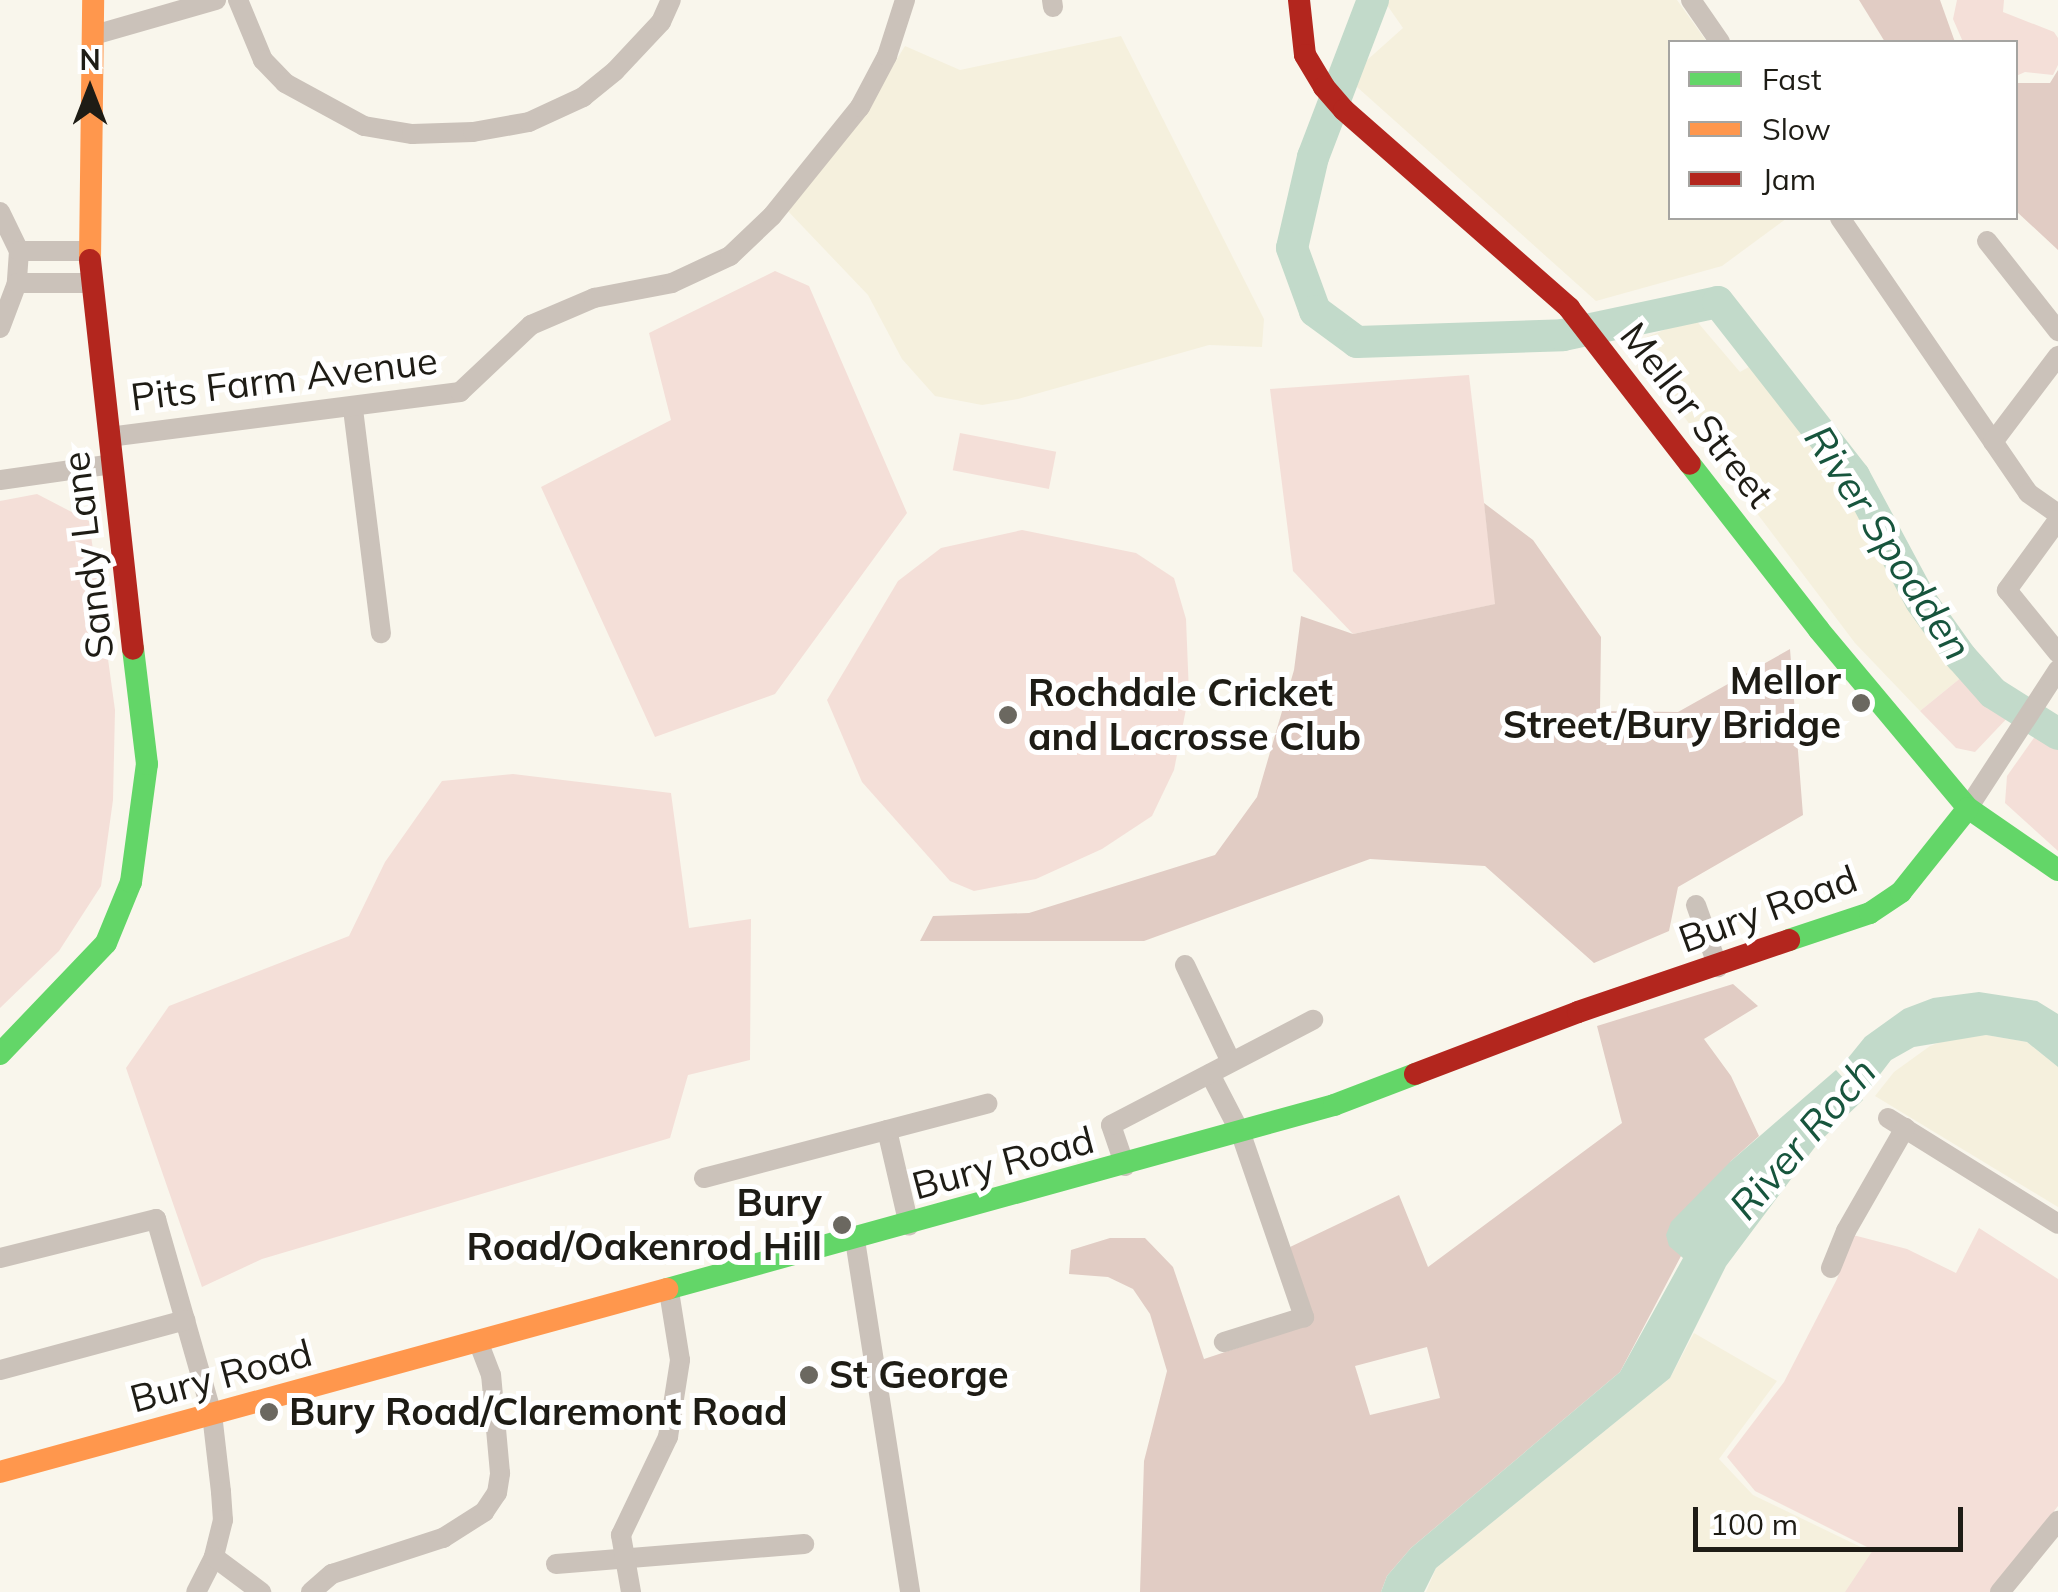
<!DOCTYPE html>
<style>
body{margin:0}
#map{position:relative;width:2058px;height:1592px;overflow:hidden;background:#f9f6ec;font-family:Mulish,sans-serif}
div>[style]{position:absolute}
.built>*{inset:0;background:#f5f0dd}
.green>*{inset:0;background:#f4dfd8;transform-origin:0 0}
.forest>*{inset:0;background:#e1ccc4}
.water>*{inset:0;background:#c2daca}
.river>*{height:32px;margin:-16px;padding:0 16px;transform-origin:16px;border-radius:16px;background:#c2daca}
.street>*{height:20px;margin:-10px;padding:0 10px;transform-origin:10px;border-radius:10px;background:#cbc2ba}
.fast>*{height:22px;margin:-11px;padding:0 11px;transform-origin:11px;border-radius:11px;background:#63d668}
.slow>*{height:22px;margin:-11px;padding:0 11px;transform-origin:11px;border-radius:11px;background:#ff974d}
.jam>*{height:22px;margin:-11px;padding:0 11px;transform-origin:11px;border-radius:11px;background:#b3261e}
.dots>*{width:28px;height:28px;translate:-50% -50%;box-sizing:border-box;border:5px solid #fff;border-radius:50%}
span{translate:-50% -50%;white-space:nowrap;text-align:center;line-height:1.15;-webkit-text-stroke:10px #fff;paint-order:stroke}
.street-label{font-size:38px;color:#1e1c15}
.poi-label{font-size:38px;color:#1e1c15;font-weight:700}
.right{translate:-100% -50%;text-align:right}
.left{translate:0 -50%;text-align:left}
.water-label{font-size:40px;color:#17553d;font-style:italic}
.legend{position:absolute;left:1668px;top:40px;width:350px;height:180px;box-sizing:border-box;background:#fff;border:2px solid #a5a4a1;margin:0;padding:12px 18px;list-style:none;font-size:30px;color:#1e1c15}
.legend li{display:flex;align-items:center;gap:20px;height:50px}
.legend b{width:50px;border:2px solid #a5a4a1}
.north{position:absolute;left:40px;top:40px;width:100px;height:100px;-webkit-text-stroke:8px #fff;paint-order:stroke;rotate:0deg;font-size:28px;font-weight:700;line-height:40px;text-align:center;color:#1e1c15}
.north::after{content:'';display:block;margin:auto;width:35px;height:45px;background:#1e1c15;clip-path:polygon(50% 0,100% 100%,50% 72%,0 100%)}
.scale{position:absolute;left:1693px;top:1507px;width:270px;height:45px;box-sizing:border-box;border:5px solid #1e1c15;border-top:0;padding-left:12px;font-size:30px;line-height:35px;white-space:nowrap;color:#1e1c15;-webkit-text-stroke:8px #fff;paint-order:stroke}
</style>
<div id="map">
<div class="built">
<i style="clip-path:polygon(1389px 0,1677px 0,1707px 42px,1670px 42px,1670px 218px,1787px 218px,1722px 266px,1596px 301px,1347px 78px,1403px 28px,1387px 5px)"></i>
<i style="clip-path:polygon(1121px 36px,1264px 319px,1262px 347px,1209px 345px,1018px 399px,982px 405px,935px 396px,902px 359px,868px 295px,785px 208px,872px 99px,905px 46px,960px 70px)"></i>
<i style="clip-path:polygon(1694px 318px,1740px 372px,1754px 364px,1830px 453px,1891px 556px,1916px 608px,1963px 676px,1920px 711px,1855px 643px,1629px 344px)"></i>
<i style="clip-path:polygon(1986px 1035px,2027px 1042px,2058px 1067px,2058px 1207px,1875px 1096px,1894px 1072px,1930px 1046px,1954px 1037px)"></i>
<i style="clip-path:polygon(1694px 1333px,1777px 1381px,1719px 1459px,1753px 1495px,1896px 1564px,1852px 1592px,1426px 1592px,1436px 1568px,1670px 1378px)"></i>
</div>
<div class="green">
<i style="clip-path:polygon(1957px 0,2004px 0,2003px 12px,2054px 32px,2058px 38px,2058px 65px,2053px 75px,2025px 72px,2016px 76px,2016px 42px,1963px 42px,1953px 19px)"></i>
<i style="clip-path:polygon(775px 271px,809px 286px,907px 513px,775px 694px,655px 737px,541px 487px,671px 420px,649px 333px)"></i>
<i style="clip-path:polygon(1469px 375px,1496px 604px,1353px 634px,1293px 571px,1270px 389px)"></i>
<i style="left:960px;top:433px;width:98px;height:38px;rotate:11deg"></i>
<i style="clip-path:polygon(37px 494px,89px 521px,115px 710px,113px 800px,101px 886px,59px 951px,0 1008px,0 501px)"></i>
<i style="clip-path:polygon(1022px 530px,1136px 553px,1174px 578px,1186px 619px,1189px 694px,1174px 770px,1152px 816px,1102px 849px,1036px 879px,974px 891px,950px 881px,862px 782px,827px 700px,898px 581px,941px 548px)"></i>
<i style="clip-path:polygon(1963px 676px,2012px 713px,1975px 752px,1956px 748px,1920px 711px)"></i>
<i style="clip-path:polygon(2036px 735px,2058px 749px,2058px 851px,2005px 803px,2007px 776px)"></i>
<i style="clip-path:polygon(513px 774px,671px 793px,689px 928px,751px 919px,750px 1060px,688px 1075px,670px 1138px,262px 1259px,202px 1287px,126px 1068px,169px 1006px,349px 936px,385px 862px,442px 781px)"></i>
<i style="clip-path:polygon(1979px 1228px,2058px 1279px,2058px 1506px,1992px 1592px,1845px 1592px,1873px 1550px,1755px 1491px,1727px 1457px,1784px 1382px,1837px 1279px,1853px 1235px,1907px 1249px,1956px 1273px)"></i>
</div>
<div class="forest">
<i style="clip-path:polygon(1859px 0,1940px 0,1955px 42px,1885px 42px)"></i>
<i style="clip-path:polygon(2058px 70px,2058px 250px,2016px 211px,2016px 83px,2050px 83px)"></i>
<i style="clip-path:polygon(1484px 503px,1533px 540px,1601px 637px,1600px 711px,1678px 712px,1790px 649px,1803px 815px,1678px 887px,1669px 931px,1594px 963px,1485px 866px,1370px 859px,1144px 941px,920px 941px,933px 916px,1029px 913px,1215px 855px,1257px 797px,1294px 670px,1301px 616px,1353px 634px,1495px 604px)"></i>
<i style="clip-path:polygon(evenodd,1733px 984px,1758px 1006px,1704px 1039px,1731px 1076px,1759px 1136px,1731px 1161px,1620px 1372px,1411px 1548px,1387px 1576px,1381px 1592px,1140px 1592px,1144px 1461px,1167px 1371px,1150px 1314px,1133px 1289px,1108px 1277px,1069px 1274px,1071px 1250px,1110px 1238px,1145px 1238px,1173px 1267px,1204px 1359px,1310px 1324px,1290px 1247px,1399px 1195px,1428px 1267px,1622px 1123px,1597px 1026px,1733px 984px,1427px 1347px,1440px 1398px,1370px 1415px,1355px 1366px,1427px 1347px)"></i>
</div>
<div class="water">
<i style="clip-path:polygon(1979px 992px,2037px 1001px,2058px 1014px,2058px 1067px,2027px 1042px,1986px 1035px,1914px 1047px,1891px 1060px,1868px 1090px,1848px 1070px,1844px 1063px,1865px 1037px,1904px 1009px,1933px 998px)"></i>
<i style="clip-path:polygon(1836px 1070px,1863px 1100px,1818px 1143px,1726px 1266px,1670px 1378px,1436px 1568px,1424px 1592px,1381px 1592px,1387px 1576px,1411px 1548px,1620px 1372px,1683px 1258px,1669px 1246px,1666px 1235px,1671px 1222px,1731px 1161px)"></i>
</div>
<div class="river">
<i style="left:1373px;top:0;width:168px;rotate:110.9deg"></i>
<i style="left:1313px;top:157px;width:93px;rotate:103deg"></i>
<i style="left:1292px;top:248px;width:67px;rotate:69.9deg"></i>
<i style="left:1315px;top:311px;width:52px;rotate:36.4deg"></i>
<i style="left:1357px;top:342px;width:206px;rotate:-1.9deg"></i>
<i style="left:1563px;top:335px;width:158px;rotate:-12deg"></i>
<i style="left:1718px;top:302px;width:221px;rotate:52deg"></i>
<i style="left:1854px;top:476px;width:142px;rotate:61.8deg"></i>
<i style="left:1921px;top:601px;width:69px;rotate:54.5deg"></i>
<i style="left:1961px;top:657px;width:48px;rotate:48.4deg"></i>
<i style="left:1993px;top:693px;width:77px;rotate:32.2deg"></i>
</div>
<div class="street">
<i style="left:238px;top:0;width:65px;rotate:67.4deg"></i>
<i style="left:263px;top:60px;width:32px;rotate:46deg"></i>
<i style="left:285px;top:83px;width:90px;rotate:28.6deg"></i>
<i style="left:364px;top:126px;width:49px;rotate:9.5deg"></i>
<i style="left:412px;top:134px;width:61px;rotate:-1.9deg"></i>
<i style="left:473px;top:132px;width:57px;rotate:-10.1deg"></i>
<i style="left:529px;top:122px;width:60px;rotate:-24.8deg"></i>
<i style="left:583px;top:97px;width:41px;rotate:-39.1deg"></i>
<i style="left:615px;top:71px;width:67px;rotate:-46.8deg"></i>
<i style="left:661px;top:22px;width:24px;rotate:-66deg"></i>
<i style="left:1052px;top:0;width:7px;rotate:82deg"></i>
<i style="left:1691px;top:0;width:51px;rotate:55.4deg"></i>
<i style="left:94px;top:35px;width:127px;rotate:-16deg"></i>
<i style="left:0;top:212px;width:43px;rotate:64deg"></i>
<i style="left:19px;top:251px;width:32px;rotate:94deg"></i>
<i style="left:17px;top:283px;width:48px;rotate:110.7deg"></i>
<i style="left:1840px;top:218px;width:333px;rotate:55.6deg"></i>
<i style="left:2028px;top:493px;width:37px;rotate:35deg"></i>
<i style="left:1987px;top:241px;width:115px;rotate:51.7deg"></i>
<i style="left:19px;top:251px;width:72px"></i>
<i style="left:17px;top:283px;width:73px"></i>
<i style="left:353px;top:409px;width:226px;rotate:82.9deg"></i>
<i style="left:109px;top:437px;width:354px;rotate:-7.3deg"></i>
<i style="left:460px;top:392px;width:98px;rotate:-43.3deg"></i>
<i style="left:531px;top:325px;width:69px;rotate:-23.2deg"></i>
<i style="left:594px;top:298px;width:79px;rotate:-10.9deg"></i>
<i style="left:672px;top:283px;width:64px;rotate:-25deg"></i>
<i style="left:730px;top:256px;width:58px;rotate:-43.6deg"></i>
<i style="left:772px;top:216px;width:140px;rotate:-51.1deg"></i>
<i style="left:860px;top:107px;width:58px;rotate:-62.1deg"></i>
<i style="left:887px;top:56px;width:59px;rotate:-72.2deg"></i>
<i style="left:1993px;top:442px;width:108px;rotate:-52.9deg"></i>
<i style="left:0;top:480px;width:113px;rotate:-8.1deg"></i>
<i style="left:2058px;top:520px;width:87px;rotate:126.1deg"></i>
<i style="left:2007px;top:590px;width:81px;rotate:51deg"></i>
<i style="left:1968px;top:808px;width:165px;rotate:-56.9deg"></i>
<i style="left:1696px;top:905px;width:66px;rotate:70.5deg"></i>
<i style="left:1185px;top:965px;width:107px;rotate:64.6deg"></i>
<i style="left:1210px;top:1074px;width:68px;rotate:62.7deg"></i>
<i style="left:1241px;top:1134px;width:194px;rotate:71deg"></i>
<i style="left:1304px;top:1317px;width:84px;rotate:162.6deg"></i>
<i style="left:1888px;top:1118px;width:200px;rotate:31.9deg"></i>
<i style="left:887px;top:1130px;width:98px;rotate:77deg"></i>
<i style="left:1125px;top:1166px;width:43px;rotate:-108.9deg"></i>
<i style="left:1111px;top:1125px;width:228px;rotate:-27.5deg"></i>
<i style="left:704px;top:1178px;width:293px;rotate:-14.7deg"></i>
<i style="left:855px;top:1240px;width:356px;rotate:81.1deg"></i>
<i style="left:0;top:1258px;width:161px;rotate:-14deg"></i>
<i style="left:156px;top:1219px;width:203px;rotate:74deg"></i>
<i style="left:212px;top:1414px;width:79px;rotate:83.4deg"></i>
<i style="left:221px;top:1492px;width:28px;rotate:86deg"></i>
<i style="left:223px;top:1520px;width:38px;rotate:104deg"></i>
<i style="left:214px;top:1557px;width:39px;rotate:117deg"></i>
<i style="left:1831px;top:1268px;width:40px;rotate:-68deg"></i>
<i style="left:1846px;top:1231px;width:119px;rotate:-60.2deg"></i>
<i style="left:0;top:1370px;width:192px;rotate:-15.1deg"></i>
<i style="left:214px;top:1557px;width:59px;rotate:36.7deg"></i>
<i style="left:556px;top:1564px;width:249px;rotate:-4.6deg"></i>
<i style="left:311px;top:1592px;width:28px;rotate:-41deg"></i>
<i style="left:332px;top:1574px;width:117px;rotate:-18deg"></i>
<i style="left:443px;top:1538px;width:49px;rotate:-32.4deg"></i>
<i style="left:484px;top:1512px;width:23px;rotate:-56deg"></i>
<i style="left:497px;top:1493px;width:20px;rotate:-81deg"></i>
<i style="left:500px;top:1473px;width:98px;rotate:-95.2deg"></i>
<i style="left:491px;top:1375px;width:34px;rotate:-111deg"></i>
<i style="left:631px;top:1592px;width:58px;rotate:-100deg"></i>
<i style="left:621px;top:1535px;width:109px;rotate:-64.4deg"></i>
<i style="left:668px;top:1437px;width:78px;rotate:-81.1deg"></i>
<i style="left:680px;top:1360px;width:70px;rotate:-99.1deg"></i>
<i style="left:2000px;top:1592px;width:92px;rotate:-50.8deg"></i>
</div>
<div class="fast">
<i style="left:1690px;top:464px;width:210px;rotate:52.1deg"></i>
<i style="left:1819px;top:630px;width:232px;rotate:50.1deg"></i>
<i style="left:1968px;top:808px;width:109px;rotate:34.6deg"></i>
<i style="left:1789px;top:940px;width:85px;rotate:-18.4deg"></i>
<i style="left:1870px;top:913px;width:37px;rotate:-34deg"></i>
<i style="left:1901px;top:892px;width:107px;rotate:-51.4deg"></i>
<i style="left:0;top:1054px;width:153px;rotate:-46.3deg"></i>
<i style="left:106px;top:943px;width:66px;rotate:-67.7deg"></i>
<i style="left:131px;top:882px;width:119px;rotate:-82.3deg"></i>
<i style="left:147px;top:764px;width:116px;rotate:-96.9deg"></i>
<i style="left:667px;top:1289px;width:692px;rotate:-15.42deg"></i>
<i style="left:1334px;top:1105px;width:87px;rotate:-20.9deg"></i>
</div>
<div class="slow">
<i style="left:90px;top:260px;width:260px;rotate:-89.3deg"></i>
<i style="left:0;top:1472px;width:692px;rotate:-15.34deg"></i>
</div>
<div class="jam">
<i style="left:1299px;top:0;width:55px;rotate:83.8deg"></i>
<i style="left:1305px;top:55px;width:37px;rotate:59deg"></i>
<i style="left:1324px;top:87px;width:30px;rotate:49deg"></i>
<i style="left:1344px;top:110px;width:300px;rotate:41.3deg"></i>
<i style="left:1569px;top:308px;width:197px;rotate:52.2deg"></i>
<i style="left:90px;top:260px;width:391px;rotate:83.7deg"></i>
<i style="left:1415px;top:1074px;width:174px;rotate:-20.8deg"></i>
<i style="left:1578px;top:1012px;width:223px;rotate:-18.8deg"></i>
</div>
<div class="dots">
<i style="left:1861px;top:703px;background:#6b6860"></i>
<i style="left:1008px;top:715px;background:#6b6860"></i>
<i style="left:842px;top:1225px;background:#6b6860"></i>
<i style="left:809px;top:1375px;background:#6b6860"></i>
<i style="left:269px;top:1412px;background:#6b6860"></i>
</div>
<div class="street-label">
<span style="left:284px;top:379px;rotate:-7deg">Pits Farm Avenue</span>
<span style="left:1697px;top:415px;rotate:52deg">Mellor Street</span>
<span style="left:88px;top:555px;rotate:-97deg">Sandy Lane</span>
<span style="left:1768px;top:909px;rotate:-20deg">Bury Road</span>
<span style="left:1003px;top:1163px;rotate:-15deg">Bury Road</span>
<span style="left:221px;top:1376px;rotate:-15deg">Bury Road</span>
</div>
<div class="poi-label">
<span class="right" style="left:1841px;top:703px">Mellor<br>Street/Bury Bridge</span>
<span class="left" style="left:1028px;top:715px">Rochdale Cricket<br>and Lacrosse Club</span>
<span class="right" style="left:822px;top:1225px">Bury<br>Road/Oakenrod Hill</span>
<span class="left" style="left:829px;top:1375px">St George</span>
<span class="left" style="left:289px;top:1412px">Bury Road/Claremont Road</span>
</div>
<div class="water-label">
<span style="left:1889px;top:542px;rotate:57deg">River Spodden</span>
<span style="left:1802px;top:1138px;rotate:-49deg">River Roch</span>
</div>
<ul class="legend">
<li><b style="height:12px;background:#63d668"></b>Fast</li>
<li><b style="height:12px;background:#ff974d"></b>Slow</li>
<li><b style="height:12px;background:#b3261e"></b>Jam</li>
</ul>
<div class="north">N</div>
<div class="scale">100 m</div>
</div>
